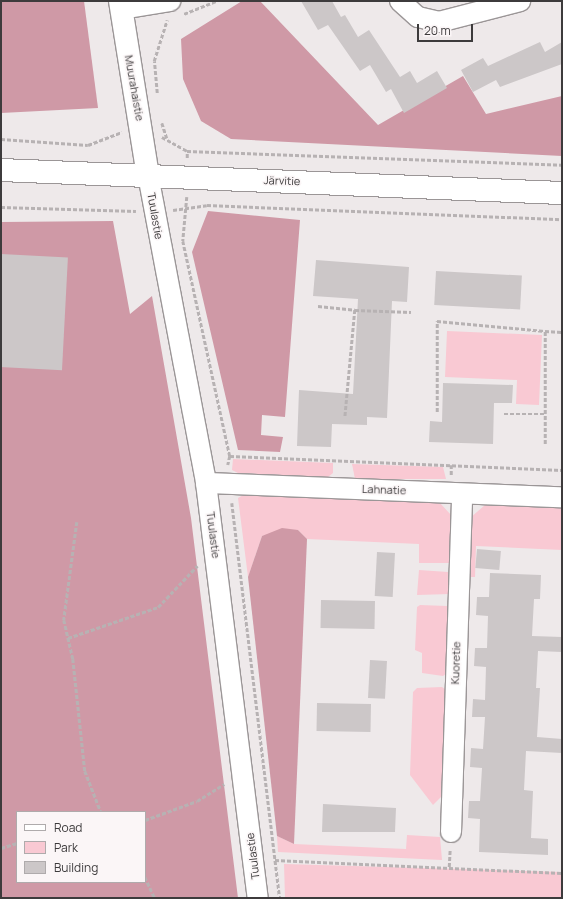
<!DOCTYPE html>
<meta charset="utf-8">
<style>
body{margin:0}
#map{position:relative;width:563px;height:899px;overflow:hidden;background:#eee9ea;font-family:Manrope,sans-serif}
div>[style]{position:absolute}
.green>*{inset:0;background:#f9c9d3}
.forest>*{inset:0;background:#cf99a6}
.building>*{inset:0;background:#ccc7c8;transform-origin:0 0}
.path>*{height:2.5px;margin-top:-1.25px;transform-origin:0;background:repeating-linear-gradient(90deg,#b7b2b3 0 4px,transparent 0 6px)}
.roads{filter:drop-shadow(1px 0 #9b9697) drop-shadow(-1px 0 #9b9697) drop-shadow(0 1px #9b9697) drop-shadow(0 -1px #9b9697)}
.minor>*{height:20px;margin:-10px;padding:0 10px;transform-origin:10px;border-radius:10px;background:#fff}
.tertiary>*{height:22px;margin:-11px;padding:0 11px;transform-origin:11px;border-radius:11px;background:#fff}
span{translate:-50% -50%;white-space:nowrap;text-align:center;line-height:1.15;-webkit-text-stroke:3px #fbf6f7;paint-order:stroke}
.street-label{font-size:11px;color:#3d3b3c}
.frame{position:absolute;inset:0;border:2px solid #3d3b3c;pointer-events:none}
.legend{position:absolute;left:16px;top:811px;width:130px;height:72px;box-sizing:border-box;background:#fbf6f7;border:1px solid #afabac;margin:0;padding:5px 7px;list-style:none;font-size:12px;color:#3d3b3c}
.legend li{display:flex;align-items:center;gap:8px;height:20px}
.legend b{width:20px;border:1px solid #afabac}
.scale{position:absolute;left:417px;top:24px;width:56px;height:18px;box-sizing:border-box;border:2px solid #3d3b3c;border-top:0;padding-left:5px;font-size:12px;line-height:14px;white-space:nowrap;color:#3d3b3c;-webkit-text-stroke:3px #fbf6f7;paint-order:stroke}
</style>
<div id="map">
<div class="green">
<i style="clip-path:polygon(447px 331px,542px 335px,539px 405px,516px 404px,517px 380px,445px 377px)"></i>
<i style="clip-path:polygon(233px 459px,333px 463px,333px 473px,328px 477px,238px 473px,232px 470px)"></i>
<i style="clip-path:polygon(352px 464px,443px 467px,446px 479px,355px 479px)"></i>
<i style="clip-path:polygon(245px 494px,439px 502px,452px 516px,452px 559px,449px 563px,419px 563px,419px 544px,307px 539px,298px 530px,262px 536px,248px 577px,238px 498px)"></i>
<i style="clip-path:polygon(485px 505px,562px 508px,562px 550px,476px 546px,475px 577px,469px 577px,470px 518px)"></i>
<i style="clip-path:polygon(419px 570px,448px 572px,450px 594px,417px 595px)"></i>
<i style="clip-path:polygon(420px 605px,447px 606px,449px 610px,447px 673px,443px 676px,422px 673px,422px 653px,415px 650px,417px 607px)"></i>
<i style="clip-path:polygon(442px 687px,446px 690px,442px 796px,433px 805px,410px 775px,413px 692px,417px 688px)"></i>
<i style="clip-path:polygon(407px 835px,440px 837px,442px 860px,278px 852px,277px 836px,294px 844px,406px 849px)"></i>
<i style="clip-path:polygon(284px 864px,562px 872px,562px 898px,285px 898px)"></i>
</div>
<div class="forest">
<i style="clip-path:polygon(1px 1px,84px 1px,98px 108px,1px 113px)"></i>
<i style="clip-path:polygon(242px 1px,260px 1px,378px 125px,463px 76px,486px 114px,562px 96px,562px 156px,231px 139px,201px 121px,183px 79px,181px 39px)"></i>
<i style="clip-path:polygon(208px 211px,300px 220px,285px 417px,262px 415px,261px 435px,283px 437px,280px 452px,238px 450px,192px 252px)"></i>
<i style="clip-path:polygon(evenodd,113px 221px,130px 314px,152px 296px,191px 518px,238px 898px,1px 898px,1px 222px,113px 221px,17px 812px,145px 812px,145px 882px,17px 882px,17px 812px)"></i>
<i style="clip-path:polygon(282px 528px,298px 530px,307px 539px,294px 844px,277px 836px,248px 577px,262px 536px)"></i>
</div>
<div class="building">
<i style="clip-path:polygon(301px 1px,332px 1px,341px 17px,345px 15px,358px 37px,369px 30px,400px 77px,410px 71px,417px 83px,437px 71px,447px 88px,404px 113px,391px 89px,386px 92px,370px 65px,360px 71px,328px 25px,318px 30px)"></i>
<i style="clip-path:polygon(540px 42px,545px 52px,562px 42px,562px 64px,500px 87px,496px 80px,473px 92px,461px 70px,483px 58px,488px 66px)"></i>
<i style="left:1px;top:254px;width:67px;height:113px;rotate:3deg"></i>
<i style="clip-path:polygon(316px 260px,409px 267px,407px 302px,392px 301px,387px 418px,367px 417px,367px 425px,332px 424px,331px 447px,297px 446px,299px 390px,353px 394px,358px 299px,313px 296px)"></i>
<i style="left:436px;top:271px;width:86px;height:34px;rotate:3deg"></i>
<i style="clip-path:polygon(443px 383px,513px 385px,512px 403px,494px 403px,493px 444px,429px 442px,430px 421px,442px 422px)"></i>
<i style="left:477px;top:549px;width:24px;height:19px;rotate:5deg"></i>
<i style="left:377px;top:552px;width:18px;height:44px;rotate:3deg"></i>
<i style="clip-path:polygon(490px 573px,541px 575px,540px 599px,534px 599px,532px 636px,562px 637px,562px 652px,538px 651px,536px 688px,540px 688px,537px 737px,562px 739px,562px 753px,526px 751px,524px 790px,533px 791px,531px 838px,548px 839px,548px 855px,479px 852px,480px 819px,468px 818px,469px 801px,480px 801px,482px 768px,470px 767px,471px 748px,483px 749px,485px 717px,472px 717px,473px 699px,485px 700px,486px 667px,474px 666px,475px 648px,487px 648px,488px 616px,476px 615px,477px 597px,489px 597px)"></i>
<i style="left:321px;top:600px;width:54px;height:28px;rotate:1deg"></i>
<i style="left:370px;top:660px;width:17px;height:38px;rotate:3deg"></i>
<i style="left:317px;top:703px;width:54px;height:28px;rotate:1deg"></i>
<i style="clip-path:polygon(323px 804px,396px 808px,395px 832px,322px 832px)"></i>
</div>
<div class="path">
<i style="left:184px;top:14px;width:35px;rotate:-22deg"></i>
<i style="left:157px;top:93px;width:32px;rotate:-95deg"></i>
<i style="left:154px;top:61px;width:43px;rotate:-72.4deg"></i>
<i style="left:162px;top:123px;width:16px;rotate:72deg"></i>
<i style="left:162px;top:137px;width:29px;rotate:29deg"></i>
<i style="left:187px;top:151px;width:375px;rotate:2.1deg"></i>
<i style="left:1px;top:139px;width:87px;rotate:3.9deg"></i>
<i style="left:88px;top:145px;width:36px;rotate:-21deg"></i>
<i style="left:187px;top:158px;width:7px;rotate:-90deg"></i>
<i style="left:187px;top:197px;width:44px;rotate:95.2deg"></i>
<i style="left:183px;top:241px;width:220px;rotate:77.7deg"></i>
<i style="left:230px;top:456px;width:9px;rotate:103deg"></i>
<i style="left:1px;top:207px;width:135px;rotate:1.7deg"></i>
<i style="left:173px;top:210px;width:34px;rotate:-8deg"></i>
<i style="left:207px;top:205px;width:355px;rotate:2.3deg"></i>
<i style="left:318px;top:306px;width:37px;rotate:6deg"></i>
<i style="left:355px;top:310px;width:107px;rotate:95.3deg"></i>
<i style="left:355px;top:310px;width:56px;rotate:2deg"></i>
<i style="left:437px;top:412px;width:91px;rotate:-90deg"></i>
<i style="left:437px;top:321px;width:108px;rotate:5.3deg"></i>
<i style="left:504px;top:414px;width:41px"></i>
<i style="left:545px;top:444px;width:113px;rotate:-90deg"></i>
<i style="left:545px;top:331px;width:17px;rotate:3deg"></i>
<i style="left:230px;top:456px;width:332px;rotate:2.4deg"></i>
<i style="left:451px;top:475px;width:10px;rotate:-90deg"></i>
<i style="left:232px;top:503px;width:398px;rotate:83.1deg"></i>
<i style="left:77px;top:522px;width:99px;rotate:97.6deg"></i>
<i style="left:64px;top:620px;width:40px;rotate:77deg"></i>
<i style="left:73px;top:659px;width:113px;rotate:83.9deg"></i>
<i style="left:85px;top:771px;width:44px;rotate:68.7deg"></i>
<i style="left:68px;top:638px;width:95px;rotate:-19deg"></i>
<i style="left:158px;top:607px;width:57px;rotate:-46.4deg"></i>
<i style="left:145px;top:820px;width:55px;rotate:-20.1deg"></i>
<i style="left:197px;top:801px;width:32px;rotate:-32deg"></i>
<i style="left:1px;top:848px;width:17px;rotate:-17deg"></i>
<i style="left:275px;top:860px;width:287px;rotate:2.6deg"></i>
<i style="left:449px;top:867px;width:17px;rotate:-87deg"></i>
<i style="left:145px;top:877px;width:23px;rotate:65deg"></i>
</div>
<div class="roads">
<div class="minor">
<i style="left:400px;top:1px;width:24px;rotate:42deg"></i>
<i style="left:418px;top:17px;width:22px;rotate:13deg"></i>
<i style="left:439px;top:22px;width:84px;rotate:-14.5deg"></i>
<i style="left:121px;top:9px;width:50px;rotate:-9.3deg"></i>
<i style="left:148px;top:175px;width:313px;rotate:79.3deg"></i>
<i style="left:206px;top:483px;width:418px;rotate:82.9deg"></i>
<i style="left:206px;top:483px;width:356px;rotate:2.3deg"></i>
<i style="left:451px;top:832px;width:338px;rotate:-88.1deg"></i>
</div>
<div class="tertiary">
<i style="left:120px;top:1px;width:176px;rotate:80.9deg"></i>
<i style="left:1px;top:170px;width:561px;rotate:2.35deg"></i>
</div>
</div>
<div class="street-label">
<span style="left:134px;top:88px;rotate:80deg">Muurahaistie</span>
<span style="left:282px;top:181px;rotate:2deg">Järvitie</span>
<span style="left:155px;top:216px;rotate:80deg">Tuulastie</span>
<span style="left:384px;top:490px;rotate:2deg">Lahnatie</span>
<span style="left:213px;top:535px;rotate:83deg">Tuulastie</span>
<span style="left:456px;top:663px;rotate:-88deg">Kuoretie</span>
<span style="left:253px;top:856px;rotate:-97deg">Tuulastie</span>
</div>
<div class="frame"></div>
<ul class="legend">
<li><b style="height:5px;background:#fff"></b>Road</li>
<li><b style="height:11px;background:#f9c9d3"></b>Park</li>
<li><b style="height:11px;background:#ccc7c8"></b>Building</li>
</ul>
<div class="scale">20 m</div>
</div>
